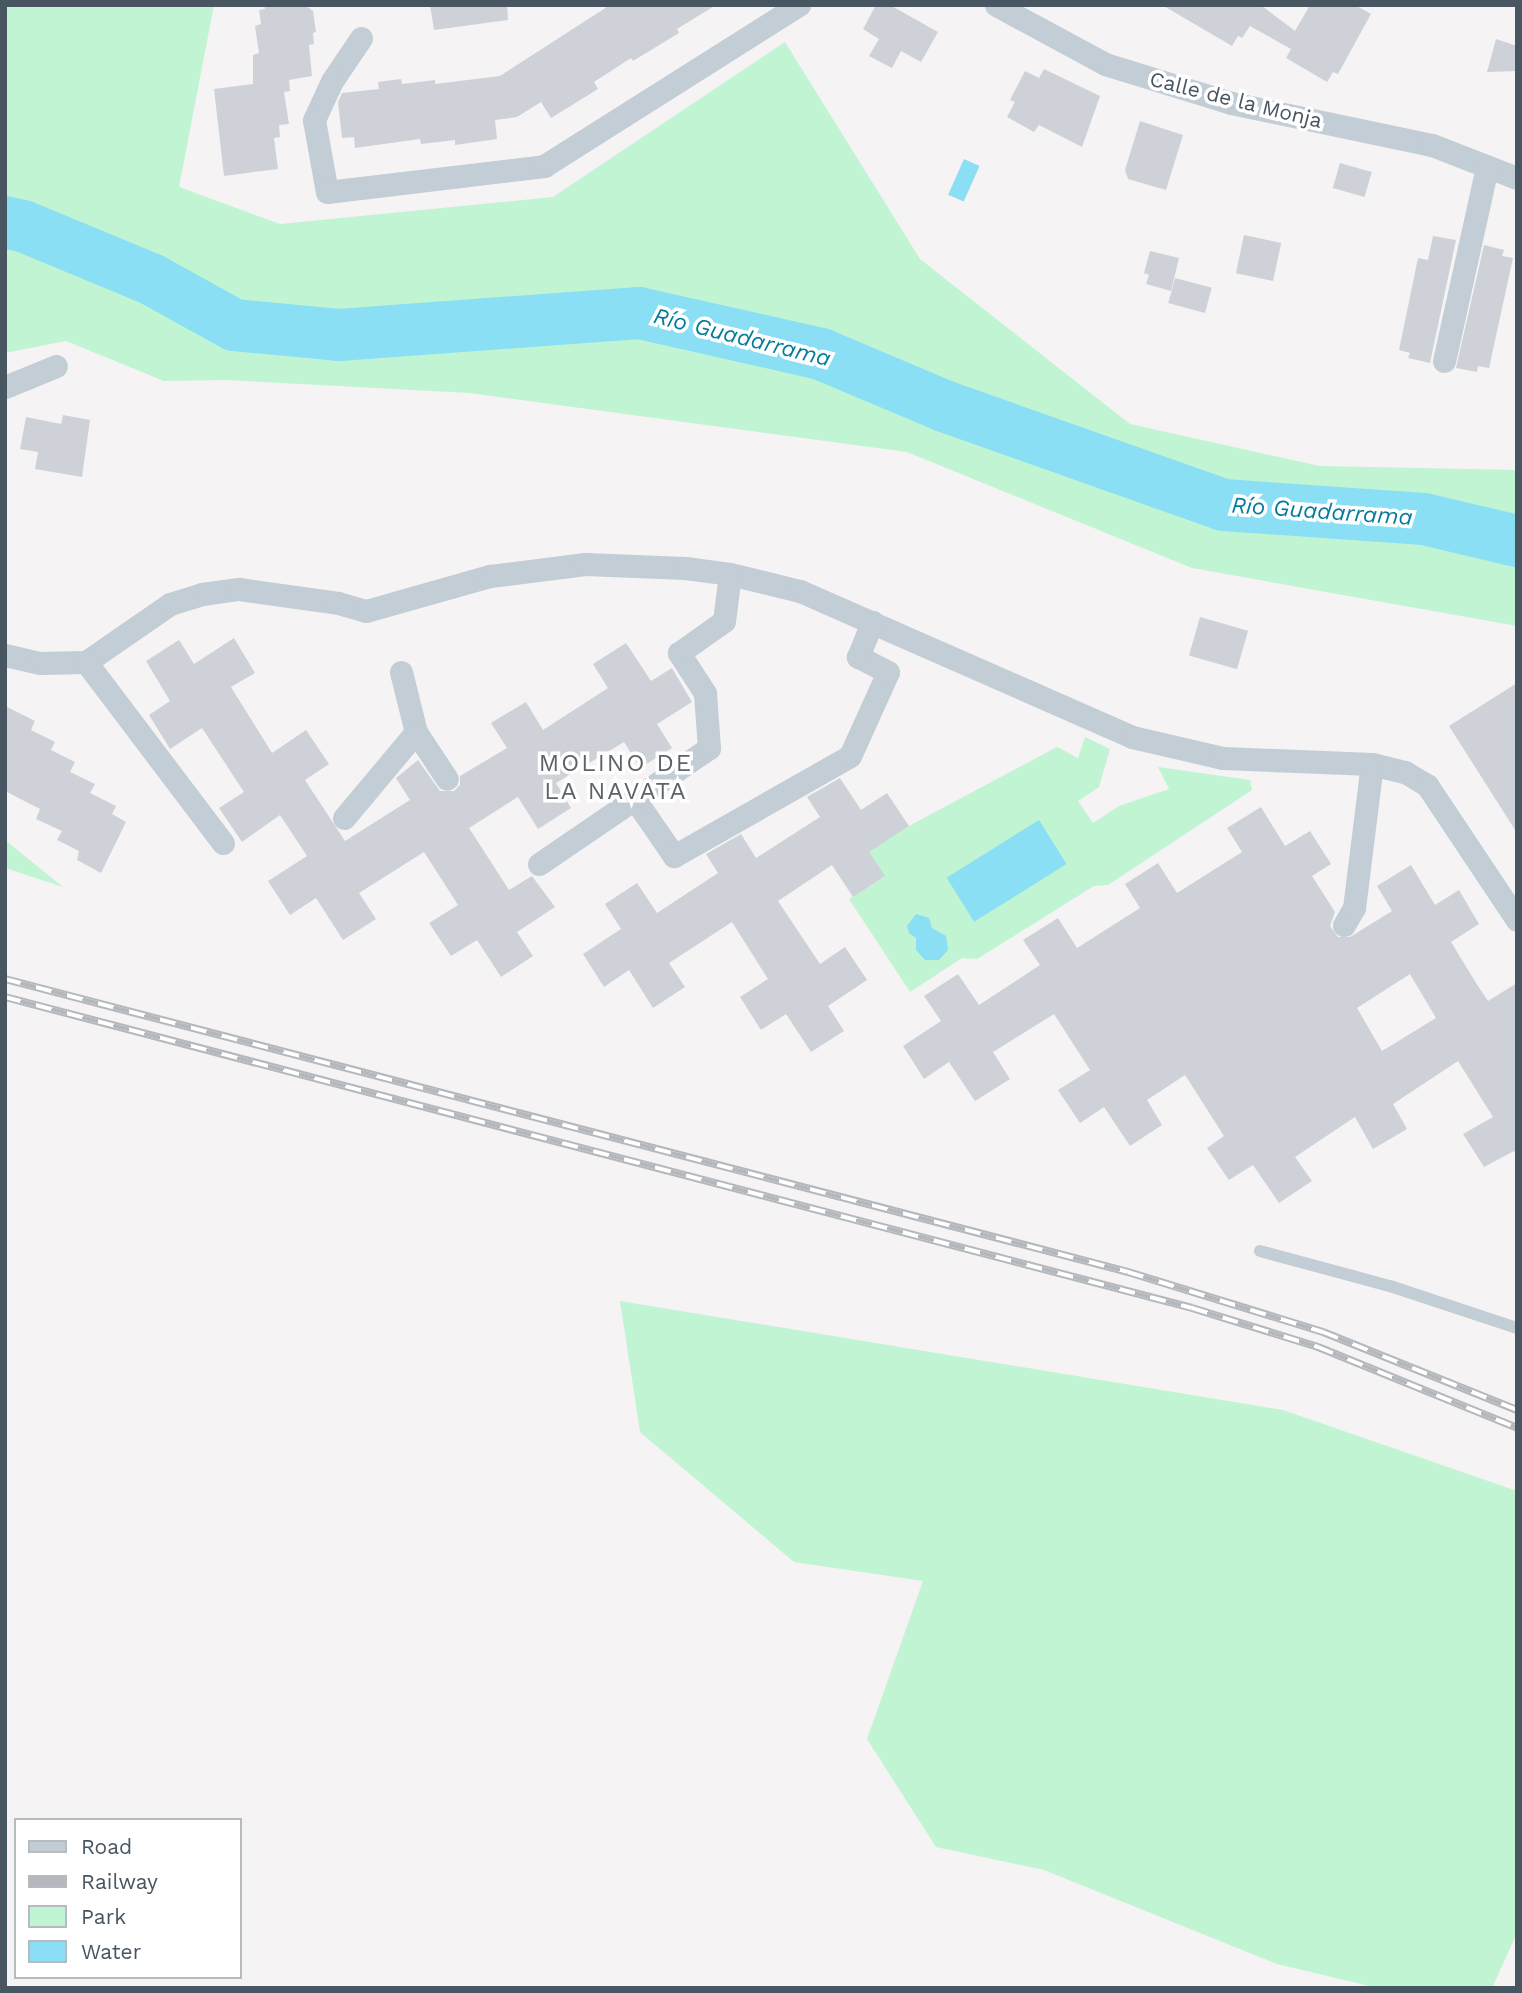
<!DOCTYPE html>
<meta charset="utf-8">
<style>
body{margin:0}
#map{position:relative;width:1522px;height:1993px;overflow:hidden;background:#f5f3f3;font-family:"Work Sans",sans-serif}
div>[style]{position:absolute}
.green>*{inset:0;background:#c0f4d3}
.water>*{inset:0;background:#8adff4;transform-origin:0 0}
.river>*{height:52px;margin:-26px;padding:0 26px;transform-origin:26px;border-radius:26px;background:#8adff4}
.building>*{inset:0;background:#ced2d8;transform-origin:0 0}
.lane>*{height:12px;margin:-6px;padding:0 6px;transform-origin:6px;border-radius:6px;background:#c3cdd5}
.street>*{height:23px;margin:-11.5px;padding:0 11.5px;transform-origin:11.5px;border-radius:11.5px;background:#c3cdd5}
.rail>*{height:8px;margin-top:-4px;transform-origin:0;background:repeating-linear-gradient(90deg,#fff 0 16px,#b4b8bd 0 32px);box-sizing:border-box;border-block:2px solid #b4b8bd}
span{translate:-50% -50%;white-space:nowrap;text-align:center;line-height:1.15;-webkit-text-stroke:7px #fff;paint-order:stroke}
.street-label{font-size:21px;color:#485662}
.water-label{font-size:23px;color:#047d9b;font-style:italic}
.quarter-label{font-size:24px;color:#5e6368;letter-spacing:2px}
.frame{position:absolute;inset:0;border:7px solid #485662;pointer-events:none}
.legend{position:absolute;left:14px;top:1818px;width:228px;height:161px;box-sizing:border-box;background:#fff;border:2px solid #b6bbc0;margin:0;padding:9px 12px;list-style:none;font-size:21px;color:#485662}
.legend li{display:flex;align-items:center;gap:14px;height:35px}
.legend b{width:35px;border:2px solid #b6bbc0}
</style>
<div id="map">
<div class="green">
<i style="clip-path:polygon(5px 5px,214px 5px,179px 187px,280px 224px,553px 197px,785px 42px,920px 259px,1130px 424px,1320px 466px,1517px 470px,1517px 626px,1192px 568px,907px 452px,469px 393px,226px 380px,164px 381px,66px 341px,5px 353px)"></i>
<i style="clip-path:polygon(1085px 737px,1110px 749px,1099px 787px,1078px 801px,1093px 823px,1119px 806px,1169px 789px,1158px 767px,1250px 780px,1252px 790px,1108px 885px,1094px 886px,977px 959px,962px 958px,910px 992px,849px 899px,884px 877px,868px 852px,909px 826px,1057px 747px,1078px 758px)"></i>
<i style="clip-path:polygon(5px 840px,63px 887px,5px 868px)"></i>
<i style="clip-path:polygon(620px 1301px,1283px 1410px,1517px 1491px,1517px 1933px,1492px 1988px,1378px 1988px,1277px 1964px,1044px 1870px,936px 1847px,867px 1739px,923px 1581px,794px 1562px,640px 1432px)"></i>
</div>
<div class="water">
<i style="left:964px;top:159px;width:17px;height:39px;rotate:24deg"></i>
<i style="left:1039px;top:820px;width:52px;height:109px;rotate:58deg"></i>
<i style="clip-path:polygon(916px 914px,929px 918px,932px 928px,946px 936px,948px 950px,939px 960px,925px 960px,916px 950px,916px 938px,909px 933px,907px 926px)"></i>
</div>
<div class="river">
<i style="left:5px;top:222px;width:18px;rotate:13deg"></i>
<i style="left:23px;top:226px;width:139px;rotate:22.5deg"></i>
<i style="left:151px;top:279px;width:95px;rotate:29deg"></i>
<i style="left:234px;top:325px;width:105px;rotate:5.4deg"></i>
<i style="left:339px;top:335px;width:301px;rotate:-4.2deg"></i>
<i style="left:639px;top:313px;width:187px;rotate:12.7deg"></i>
<i style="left:821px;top:354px;width:134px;rotate:22.9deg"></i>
<i style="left:944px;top:406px;width:296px;rotate:19.5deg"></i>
<i style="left:1223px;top:505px;width:201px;rotate:4deg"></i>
<i style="left:1424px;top:519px;width:96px;rotate:13.3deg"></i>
</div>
<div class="building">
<i style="clip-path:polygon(264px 5px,305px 5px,313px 11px,316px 32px,313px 33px,314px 44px,309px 45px,312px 76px,289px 80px,290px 91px,284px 92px,289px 124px,279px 125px,280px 137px,274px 138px,278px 169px,224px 176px,214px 89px,253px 84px,253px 55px,259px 53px,255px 26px,261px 24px,259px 10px,265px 9px)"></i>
<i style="clip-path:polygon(430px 5px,507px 5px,508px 20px,434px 30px)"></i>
<i style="clip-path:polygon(610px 5px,716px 5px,677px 29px,679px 33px,633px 61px,631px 58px,594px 82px,598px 89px,551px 118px,541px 102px,517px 117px,495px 120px,497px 139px,455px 145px,455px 140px,421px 144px,420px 139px,355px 148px,354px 137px,342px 138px,338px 102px,342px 93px,379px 89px,378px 82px,401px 79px,402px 84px,435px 80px,435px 84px,500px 76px)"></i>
<i style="clip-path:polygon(876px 5px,890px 5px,938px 32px,921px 62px,901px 51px,892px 68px,869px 56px,879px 39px,863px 29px)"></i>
<i style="clip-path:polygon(1162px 5px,1261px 5px,1295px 31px,1310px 5px,1355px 5px,1371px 14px,1338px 74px,1333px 72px,1327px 82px,1286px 58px,1291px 49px,1250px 26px,1242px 38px,1238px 36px,1232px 46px)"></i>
<i style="clip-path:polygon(1496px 39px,1517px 46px,1517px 71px,1487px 72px)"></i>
<i style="clip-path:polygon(1044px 69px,1100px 96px,1082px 147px,1039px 125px,1034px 132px,1007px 117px,1015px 102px,1010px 100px,1025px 71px,1039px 78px)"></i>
<i style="clip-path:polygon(1140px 121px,1183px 135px,1166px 190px,1128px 179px,1125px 170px)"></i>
<i style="left:1340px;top:163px;width:33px;height:26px;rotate:16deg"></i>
<i style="left:1244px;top:235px;width:38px;height:39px;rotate:12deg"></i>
<i style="clip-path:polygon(1433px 236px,1456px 240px,1430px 363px,1408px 358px,1410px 353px,1399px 350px,1418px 258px,1428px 260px)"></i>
<i style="clip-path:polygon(1484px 245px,1504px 250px,1502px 256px,1513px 258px,1489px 368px,1478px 366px,1477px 372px,1456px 368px)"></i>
<i style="clip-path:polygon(1150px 251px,1179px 258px,1171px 291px,1146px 284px,1149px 275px,1144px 273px)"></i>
<i style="left:1175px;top:278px;width:38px;height:26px;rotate:15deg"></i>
<i style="clip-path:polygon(63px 415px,90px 420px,82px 477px,35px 469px,38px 452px,20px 449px,26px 417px,61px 424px)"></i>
<i style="left:1200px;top:617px;width:50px;height:40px;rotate:16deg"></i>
<i style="clip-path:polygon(234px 638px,255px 673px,231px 687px,272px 753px,306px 730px,329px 764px,305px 780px,345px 841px,410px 800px,396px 778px,418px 760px,440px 791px,454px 791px,460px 785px,460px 776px,507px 748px,491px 723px,526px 702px,543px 730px,608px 688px,593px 664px,626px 643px,651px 681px,672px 668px,692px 702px,657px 724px,672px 748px,640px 768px,624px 742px,556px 783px,571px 808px,538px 829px,518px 797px,469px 828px,509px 890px,532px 876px,555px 907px,517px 932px,533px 956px,501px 977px,477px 940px,451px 956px,429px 923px,458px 905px,424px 852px,359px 893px,376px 919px,343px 940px,316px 898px,290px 915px,268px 881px,307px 856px,280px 815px,242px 842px,219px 808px,244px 792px,202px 728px,170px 749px,149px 715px,170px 701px,146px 661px,179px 640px,194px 664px)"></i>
<i style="clip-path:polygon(1517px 683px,1517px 833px,1449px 726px)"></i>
<i style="clip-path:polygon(5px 706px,35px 721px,31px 730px,55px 742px,51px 750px,75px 762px,70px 772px,95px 784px,90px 793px,116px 806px,112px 814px,126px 822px,101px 873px,77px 860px,79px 851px,57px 840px,62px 831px,36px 819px,40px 809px,5px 791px)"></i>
<i style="clip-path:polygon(840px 778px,861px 810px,887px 793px,909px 826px,869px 852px,885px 876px,853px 897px,832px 865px,778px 901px,820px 964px,845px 947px,867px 980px,828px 1006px,844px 1031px,811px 1052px,786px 1014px,761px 1030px,740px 997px,768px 979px,732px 922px,669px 963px,685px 987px,653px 1008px,629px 970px,604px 987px,583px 954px,621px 929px,605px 904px,637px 883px,657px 913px,718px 873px,706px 854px,741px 834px,756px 858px,820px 817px,807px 797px)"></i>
<i style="clip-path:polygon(evenodd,1261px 807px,1285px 846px,1310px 831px,1331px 864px,1312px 876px,1335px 912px,1330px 926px,1338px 937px,1350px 937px,1392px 911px,1377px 886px,1411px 865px,1435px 905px,1459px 890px,1479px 924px,1451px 942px,1476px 983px,1488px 1001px,1517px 983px,1517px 1156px,1514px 1151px,1484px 1167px,1463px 1134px,1493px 1117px,1458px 1061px,1393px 1104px,1407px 1129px,1373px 1149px,1355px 1117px,1295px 1157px,1312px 1181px,1279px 1203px,1253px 1165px,1229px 1180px,1207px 1148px,1224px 1136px,1185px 1075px,1147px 1100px,1162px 1125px,1130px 1146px,1104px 1107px,1080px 1123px,1058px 1090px,1090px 1070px,1054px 1014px,993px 1052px,1010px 1079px,975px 1101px,949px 1062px,924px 1079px,903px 1046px,941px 1021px,924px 996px,958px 974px,979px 1005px,1040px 965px,1023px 940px,1058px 918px,1077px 948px,1140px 908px,1125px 884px,1158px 863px,1177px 893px,1242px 852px,1227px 828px,1261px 807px,1410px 974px,1436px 1018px,1382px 1051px,1357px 1008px,1410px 974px)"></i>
</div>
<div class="lane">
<i style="left:1260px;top:1251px;width:135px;rotate:15.1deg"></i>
<i style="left:1390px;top:1286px;width:134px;rotate:18.3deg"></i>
</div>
<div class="street">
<i style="left:996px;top:5px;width:124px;rotate:28.4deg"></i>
<i style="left:1105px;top:64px;width:132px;rotate:17.2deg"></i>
<i style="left:1231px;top:103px;width:205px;rotate:11.8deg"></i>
<i style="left:1432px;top:145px;width:91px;rotate:21.2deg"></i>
<i style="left:361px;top:38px;width:52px;rotate:124deg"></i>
<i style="left:332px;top:81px;width:43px;rotate:114.8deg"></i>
<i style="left:314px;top:120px;width:73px;rotate:79.8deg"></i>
<i style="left:327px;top:192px;width:219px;rotate:-6.8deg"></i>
<i style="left:544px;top:166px;width:302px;rotate:-32.3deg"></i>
<i style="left:1444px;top:361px;width:199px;rotate:-77.5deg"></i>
<i style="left:5px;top:387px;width:55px;rotate:-22.4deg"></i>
<i style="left:5px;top:655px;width:36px;rotate:13deg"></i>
<i style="left:40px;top:663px;width:46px;rotate:-1.2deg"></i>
<i style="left:86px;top:662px;width:102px;rotate:-34.6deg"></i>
<i style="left:170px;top:604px;width:34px;rotate:-17deg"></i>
<i style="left:202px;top:594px;width:37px;rotate:-8deg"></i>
<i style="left:239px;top:589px;width:100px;rotate:8deg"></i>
<i style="left:338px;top:603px;width:29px;rotate:16deg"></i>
<i style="left:366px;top:611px;width:129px;rotate:-15.8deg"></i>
<i style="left:490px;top:576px;width:96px;rotate:-7.2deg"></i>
<i style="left:585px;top:564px;width:100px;rotate:2.3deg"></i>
<i style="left:685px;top:568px;width:45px;rotate:7.6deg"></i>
<i style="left:730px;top:574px;width:72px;rotate:13.7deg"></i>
<i style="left:800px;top:591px;width:363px;rotate:23.7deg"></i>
<i style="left:1132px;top:737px;width:93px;rotate:13deg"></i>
<i style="left:1223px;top:758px;width:149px;rotate:2.3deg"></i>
<i style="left:1372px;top:764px;width:34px;rotate:14deg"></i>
<i style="left:1405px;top:772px;width:26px;rotate:31deg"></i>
<i style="left:1427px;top:785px;width:162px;rotate:56.3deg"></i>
<i style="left:86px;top:662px;width:227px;rotate:52.9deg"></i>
<i style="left:401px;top:672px;width:62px;rotate:76deg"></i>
<i style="left:416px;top:732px;width:56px;rotate:56.6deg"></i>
<i style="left:636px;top:801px;width:67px;rotate:55.4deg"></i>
<i style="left:674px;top:856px;width:202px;rotate:-29.6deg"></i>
<i style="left:850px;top:756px;width:92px;rotate:-65.7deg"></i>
<i style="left:888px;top:672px;width:34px;rotate:-153deg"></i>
<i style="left:858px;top:657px;width:38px;rotate:-68deg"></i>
<i style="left:344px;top:818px;width:112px;rotate:-50.1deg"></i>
<i style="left:539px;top:864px;width:206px;rotate:-34.3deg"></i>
<i style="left:709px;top:748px;width:55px;rotate:-94.2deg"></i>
<i style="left:705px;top:693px;width:48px;rotate:-123deg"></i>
<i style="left:679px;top:653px;width:55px;rotate:-35.4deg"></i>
<i style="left:724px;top:621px;width:47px;rotate:-82.7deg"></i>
<i style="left:1344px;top:925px;width:20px;rotate:-60deg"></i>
<i style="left:1354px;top:908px;width:145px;rotate:-82.9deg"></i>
</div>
<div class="rail">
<i style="left:5px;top:979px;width:1161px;rotate:14.62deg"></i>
<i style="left:1128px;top:1272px;width:204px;rotate:17.1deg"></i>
<i style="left:1323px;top:1332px;width:209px;rotate:21.9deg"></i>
<i style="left:5px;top:997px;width:1227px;rotate:14.68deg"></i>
<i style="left:1192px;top:1308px;width:132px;rotate:17.2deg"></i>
<i style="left:1318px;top:1347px;width:215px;rotate:22.1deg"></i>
</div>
<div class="street-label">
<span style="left:1236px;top:100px;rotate:14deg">Calle de la Monja</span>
</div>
<div class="water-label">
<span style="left:742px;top:338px;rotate:14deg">Río Guadarrama</span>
<span style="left:1322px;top:512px;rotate:4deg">Río Guadarrama</span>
</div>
<div class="quarter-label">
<span style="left:616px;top:778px">MOLINO DE<br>LA NAVATA</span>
</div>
<div class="frame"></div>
<ul class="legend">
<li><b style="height:9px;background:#c3cdd5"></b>Road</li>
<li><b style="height:9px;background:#b4b8bd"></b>Railway</li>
<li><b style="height:19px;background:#c0f4d3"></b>Park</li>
<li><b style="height:19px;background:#8adff4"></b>Water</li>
</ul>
</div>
